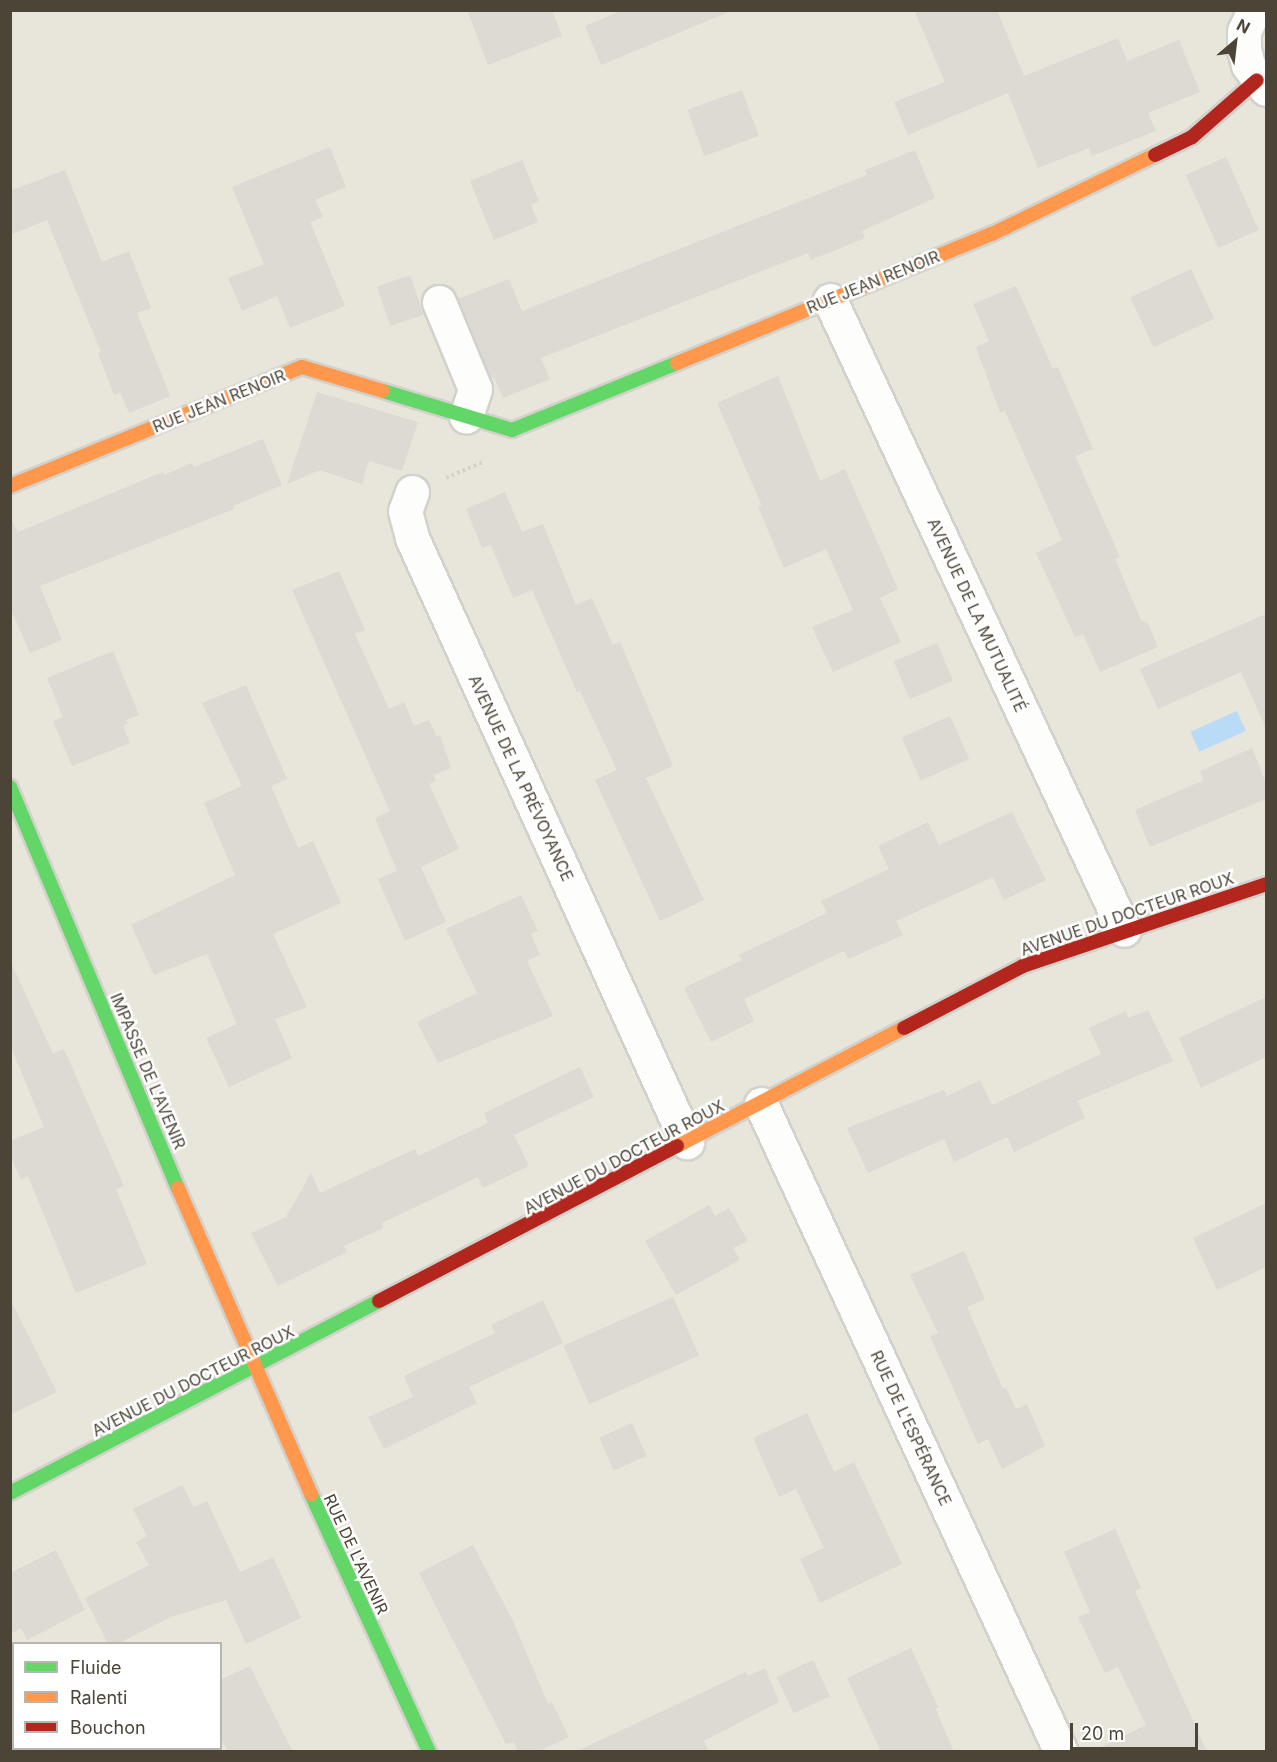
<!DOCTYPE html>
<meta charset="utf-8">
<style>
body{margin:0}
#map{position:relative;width:1277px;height:1762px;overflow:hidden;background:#f4f3ee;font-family:Inter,sans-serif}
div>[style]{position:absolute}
.residential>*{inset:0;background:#e8e5db}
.water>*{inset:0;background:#badbf6;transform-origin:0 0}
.building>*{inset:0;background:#dcdad3;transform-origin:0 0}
.path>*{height:4px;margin-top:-2px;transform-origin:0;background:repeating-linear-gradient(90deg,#d4d2cc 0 3px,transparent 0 6px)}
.roads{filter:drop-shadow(2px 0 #d2d1cb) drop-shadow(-2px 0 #d2d1cb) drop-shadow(0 2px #d2d1cb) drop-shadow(0 -2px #d2d1cb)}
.street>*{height:33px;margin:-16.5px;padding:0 16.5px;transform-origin:16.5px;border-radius:16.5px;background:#fdfdfc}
.fast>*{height:14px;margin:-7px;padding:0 7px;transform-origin:7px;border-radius:7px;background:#63d668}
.slow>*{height:14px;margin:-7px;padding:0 7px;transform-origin:7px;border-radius:7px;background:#ff974d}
.jam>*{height:14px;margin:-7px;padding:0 7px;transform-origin:7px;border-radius:7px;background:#b3261e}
span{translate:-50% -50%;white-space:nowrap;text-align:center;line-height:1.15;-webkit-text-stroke:5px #fff;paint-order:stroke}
.street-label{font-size:16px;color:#4c4537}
.frame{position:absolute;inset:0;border:12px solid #4c4537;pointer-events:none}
.legend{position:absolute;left:12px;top:1642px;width:210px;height:108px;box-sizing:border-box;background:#fff;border:2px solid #b7b5af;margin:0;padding:8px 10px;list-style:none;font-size:18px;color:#4c4537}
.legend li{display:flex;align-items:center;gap:12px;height:30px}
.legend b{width:30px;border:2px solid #b7b5af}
.north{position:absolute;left:1205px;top:12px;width:60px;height:60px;-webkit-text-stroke:4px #fff;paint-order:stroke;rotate:28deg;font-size:16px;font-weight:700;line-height:24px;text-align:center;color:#4c4537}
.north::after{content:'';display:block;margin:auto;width:21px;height:27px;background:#4c4537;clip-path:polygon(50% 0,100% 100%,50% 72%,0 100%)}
.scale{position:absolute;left:1070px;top:1723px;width:128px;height:27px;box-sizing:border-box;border:3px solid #4c4537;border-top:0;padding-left:8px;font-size:18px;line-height:21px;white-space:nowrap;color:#4c4537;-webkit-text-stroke:4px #fff;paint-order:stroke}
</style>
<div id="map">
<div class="residential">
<i style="clip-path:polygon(evenodd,11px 11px,1266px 11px,1266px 1751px,11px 1752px,11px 11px,14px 1644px,220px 1644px,220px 1748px,14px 1748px,14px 1644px)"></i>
</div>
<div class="water">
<i style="left:1237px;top:711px;width:22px;height:51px;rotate:66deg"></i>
</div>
<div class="building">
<i style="clip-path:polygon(467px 10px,552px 10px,562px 36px,488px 65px)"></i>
<i style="clip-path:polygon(623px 10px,731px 10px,731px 11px,601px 65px,585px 26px)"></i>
<i style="clip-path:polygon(914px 10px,997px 10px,1024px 76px,1118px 38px,1127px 61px,1179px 40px,1200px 92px,1148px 113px,1156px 131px,1092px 156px,1089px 148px,1038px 168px,1008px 93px,908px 135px,894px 102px,945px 82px)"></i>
<i style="left:742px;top:90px;width:49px;height:58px;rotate:70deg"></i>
<i style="clip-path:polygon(330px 147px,346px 187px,315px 200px,323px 217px,310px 222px,345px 306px,290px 328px,277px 296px,242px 311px,228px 278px,264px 264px,232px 187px)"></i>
<i style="clip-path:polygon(915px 150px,935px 198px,862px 231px,865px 238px,811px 260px,808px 253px,541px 358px,550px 379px,503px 398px,494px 377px,491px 378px,458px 299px,509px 279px,522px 311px,867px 175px,865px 170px)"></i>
<i style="left:1226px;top:157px;width:80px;height:44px;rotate:66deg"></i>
<i style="clip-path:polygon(522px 160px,539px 201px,531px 205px,538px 222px,494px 240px,470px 181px)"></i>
<i style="clip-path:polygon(65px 170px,102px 262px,129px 251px,151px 308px,137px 313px,170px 396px,129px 413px,120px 392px,114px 395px,98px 353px,101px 352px,47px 220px,10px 235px,10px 191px)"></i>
<i style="left:1191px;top:269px;width:55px;height:67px;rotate:65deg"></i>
<i style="left:410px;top:275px;width:42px;height:35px;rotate:71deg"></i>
<i style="clip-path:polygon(1016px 286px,1053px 369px,1058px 367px,1093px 449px,1075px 456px,1120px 557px,1115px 559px,1141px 620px,1148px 623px,1158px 647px,1100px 672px,1083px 634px,1075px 637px,1036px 553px,1062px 540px,1005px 411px,1000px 413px,976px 347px,989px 341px,973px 304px)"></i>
<i style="clip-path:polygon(778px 376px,820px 481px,845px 469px,898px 589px,880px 598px,901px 642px,833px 672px,812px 627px,853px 610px,826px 549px,784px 568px,758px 507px,762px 506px,717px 403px)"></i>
<i style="clip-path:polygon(317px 392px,418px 422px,402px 471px,369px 461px,362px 484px,320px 470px,287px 484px)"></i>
<i style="clip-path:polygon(263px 439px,282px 485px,233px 506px,234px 509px,40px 586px,62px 640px,30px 653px,10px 607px,10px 517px,18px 532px,163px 472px,164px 475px,192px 463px,194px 467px)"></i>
<i style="clip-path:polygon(505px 492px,522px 532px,543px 524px,576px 605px,592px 598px,613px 645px,620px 642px,673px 766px,646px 778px,704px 900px,660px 921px,595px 780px,617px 770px,580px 691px,577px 692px,532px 590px,513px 598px,491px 545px,482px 548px,466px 509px)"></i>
<i style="clip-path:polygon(339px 571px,365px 630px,355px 634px,389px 709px,404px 702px,414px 726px,429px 720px,437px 737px,440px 735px,451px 768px,434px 775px,436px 781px,429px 784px,459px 849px,421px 867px,446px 922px,405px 941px,378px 879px,397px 871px,375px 818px,390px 811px,292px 590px)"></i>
<i style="clip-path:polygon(1266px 614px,1266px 729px,1241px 672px,1158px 709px,1140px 669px)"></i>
<i style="left:937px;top:643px;width:41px;height:47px;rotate:67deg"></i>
<i style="clip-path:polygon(113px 651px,139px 715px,126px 720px,128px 724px,123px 726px,130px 743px,72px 766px,53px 721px,63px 717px,47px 678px)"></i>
<i style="clip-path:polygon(246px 685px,287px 779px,271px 786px,298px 848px,313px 841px,341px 903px,273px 934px,307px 1007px,275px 1019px,292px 1058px,229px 1087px,206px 1038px,237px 1024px,207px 954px,154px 975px,131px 925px,235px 875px,204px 803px,242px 786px,202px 703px)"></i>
<i style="left:950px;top:716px;width:47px;height:53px;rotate:66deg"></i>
<i style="clip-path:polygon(1252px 748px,1266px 783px,1266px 799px,1150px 847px,1135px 810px,1204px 780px,1200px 771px)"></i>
<i style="clip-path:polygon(1012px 812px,1046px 880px,1004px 900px,993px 877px,896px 921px,903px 935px,848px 959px,844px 951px,744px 999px,754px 1021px,711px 1042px,684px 988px,742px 960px,739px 955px,827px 913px,821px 901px,889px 869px,878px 846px,928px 822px,939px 845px)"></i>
<i style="clip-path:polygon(521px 895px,538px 931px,531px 934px,540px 955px,527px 961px,553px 1016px,438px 1063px,417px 1022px,477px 993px,446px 929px)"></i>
<i style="clip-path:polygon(10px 960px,53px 1054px,64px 1049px,124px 1186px,116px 1189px,147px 1264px,76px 1293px,28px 1176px,21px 1179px,10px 1156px,10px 1141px,44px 1127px,10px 1045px)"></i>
<i style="clip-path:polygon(1266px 997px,1266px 1057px,1201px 1088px,1179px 1038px)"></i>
<i style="clip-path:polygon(1148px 1010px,1173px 1061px,1077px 1101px,1085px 1118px,1014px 1152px,1007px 1137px,954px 1162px,944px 1139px,868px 1173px,847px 1128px,944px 1090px,947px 1096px,980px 1080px,992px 1105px,1101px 1054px,1089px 1028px,1126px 1011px,1128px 1018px)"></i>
<i style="clip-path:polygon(580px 1067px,594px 1097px,514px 1135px,529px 1166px,483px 1188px,478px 1177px,382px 1223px,383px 1228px,344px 1246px,347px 1252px,278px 1286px,251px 1233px,286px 1217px,311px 1173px,320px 1193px,415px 1149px,418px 1156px,488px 1123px,484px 1113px)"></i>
<i style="clip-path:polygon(1266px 1203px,1266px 1267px,1217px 1290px,1193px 1238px)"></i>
<i style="clip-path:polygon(709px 1205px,715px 1216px,729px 1208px,748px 1241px,733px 1248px,740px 1260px,676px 1295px,645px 1241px)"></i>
<i style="clip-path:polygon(964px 1251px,985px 1299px,967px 1307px,1003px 1389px,1006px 1388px,1016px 1409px,1027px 1404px,1045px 1446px,1002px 1469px,988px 1439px,978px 1444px,930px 1336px,938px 1333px,910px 1275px)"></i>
<i style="left:673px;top:1297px;width:64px;height:120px;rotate:66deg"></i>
<i style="clip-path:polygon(10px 1299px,57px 1392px,10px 1415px)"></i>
<i style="clip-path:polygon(543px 1300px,563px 1343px,469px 1387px,477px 1403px,384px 1449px,368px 1417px,413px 1397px,404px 1376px,495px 1333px,491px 1325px)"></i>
<i style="clip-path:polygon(807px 1413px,834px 1472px,854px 1462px,902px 1564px,820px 1603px,800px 1559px,824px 1548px,796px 1489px,779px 1497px,753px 1438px)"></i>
<i style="left:632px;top:1423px;width:36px;height:36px;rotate:66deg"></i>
<i style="clip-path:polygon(182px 1485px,194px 1507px,207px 1501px,240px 1572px,273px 1557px,301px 1618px,246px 1644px,226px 1600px,171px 1617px,117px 1644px,108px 1644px,85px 1598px,149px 1565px,136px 1542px,147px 1536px,133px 1509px)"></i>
<i style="clip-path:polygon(1115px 1529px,1141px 1588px,1135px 1591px,1207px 1752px,1091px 1752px,1146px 1725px,1118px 1667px,1105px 1673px,1078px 1617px,1090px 1612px,1064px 1552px)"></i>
<i style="clip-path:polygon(473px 1545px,513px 1621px,548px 1704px,552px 1702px,569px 1737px,537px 1752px,518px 1752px,514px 1742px,506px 1744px,419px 1573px)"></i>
<i style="clip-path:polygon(56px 1550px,85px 1610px,27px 1640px,21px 1628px,10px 1634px,10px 1573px)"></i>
<i style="clip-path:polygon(911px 1648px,938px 1707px,935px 1708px,954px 1752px,881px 1752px,847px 1678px)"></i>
<i style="left:813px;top:1660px;width:40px;height:40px;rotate:65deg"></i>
<i style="clip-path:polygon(250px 1666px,293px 1752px,228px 1752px,220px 1736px,220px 1680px)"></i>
<i style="clip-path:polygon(765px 1668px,779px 1702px,704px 1741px,709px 1752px,575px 1752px,746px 1672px,748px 1676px)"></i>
</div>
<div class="path">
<i style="left:446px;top:478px;width:40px;rotate:-23.4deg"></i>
</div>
<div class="roads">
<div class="street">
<i style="left:1254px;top:10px;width:23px;rotate:115deg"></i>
<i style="left:1244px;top:31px;width:18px;rotate:90deg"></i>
<i style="left:1244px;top:49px;width:16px;rotate:76deg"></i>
<i style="left:1248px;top:65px;width:30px;rotate:53deg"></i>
<i style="left:830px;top:300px;width:695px;rotate:64.98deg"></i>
<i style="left:439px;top:302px;width:94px;rotate:67.5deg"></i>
<i style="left:475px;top:389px;width:29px;rotate:108deg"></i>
<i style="left:412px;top:492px;width:20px;rotate:110deg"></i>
<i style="left:405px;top:511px;width:28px;rotate:75deg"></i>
<i style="left:412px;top:538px;width:664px;rotate:65.52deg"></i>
<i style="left:761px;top:1104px;width:714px;rotate:65.16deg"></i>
</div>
<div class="fast">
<i style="left:383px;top:391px;width:135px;rotate:16.8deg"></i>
<i style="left:512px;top:430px;width:178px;rotate:-22.1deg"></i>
<i style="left:10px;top:787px;width:435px;rotate:67.3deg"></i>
<i style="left:10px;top:1493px;width:416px;rotate:-27.5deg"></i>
<i style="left:311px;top:1494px;width:284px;rotate:65.4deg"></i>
</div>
<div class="slow">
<i style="left:677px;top:363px;width:340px;rotate:-22.3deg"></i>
<i style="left:992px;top:234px;width:181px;rotate:-25.9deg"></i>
<i style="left:10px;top:486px;width:315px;rotate:-22.2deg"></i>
<i style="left:302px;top:367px;width:84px;rotate:16.5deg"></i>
<i style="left:677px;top:1146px;width:256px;rotate:-27.5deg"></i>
<i style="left:178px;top:1188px;width:334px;rotate:66.5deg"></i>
</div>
<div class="jam">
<i style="left:1155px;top:155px;width:41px;rotate:-25.9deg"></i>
<i style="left:1192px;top:137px;width:86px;rotate:-41.2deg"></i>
<i style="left:904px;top:1028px;width:134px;rotate:-27.5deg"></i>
<i style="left:1023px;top:966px;width:256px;rotate:-18.6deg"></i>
<i style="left:379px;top:1301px;width:336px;rotate:-27.5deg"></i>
</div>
</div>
<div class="street-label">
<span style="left:873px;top:282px;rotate:-22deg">RUE JEAN RENOIR</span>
<span style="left:219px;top:401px;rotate:-22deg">RUE JEAN RENOIR</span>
<span style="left:977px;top:615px;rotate:65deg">AVENUE DE LA MUTUALITÉ</span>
<span style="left:521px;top:778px;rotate:65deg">AVENUE DE LA PRÉVOYANCE</span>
<span style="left:1127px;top:914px;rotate:-19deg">AVENUE DU DOCTEUR ROUX</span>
<span style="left:148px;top:1071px;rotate:67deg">IMPASSE DE L'AVENIR</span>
<span style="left:624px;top:1157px;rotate:-28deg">AVENUE DU DOCTEUR ROUX</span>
<span style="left:193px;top:1381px;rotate:-27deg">AVENUE DU DOCTEUR ROUX</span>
<span style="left:911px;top:1428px;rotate:65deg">RUE DE L'ESPÉRANCE</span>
<span style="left:356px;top:1554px;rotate:65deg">RUE DE L'AVENIR</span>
</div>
<div class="frame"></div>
<ul class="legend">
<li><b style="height:8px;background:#63d668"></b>Fluide</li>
<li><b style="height:8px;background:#ff974d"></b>Ralenti</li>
<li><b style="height:8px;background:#b3261e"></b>Bouchon</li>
</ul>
<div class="north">N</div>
<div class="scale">20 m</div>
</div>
